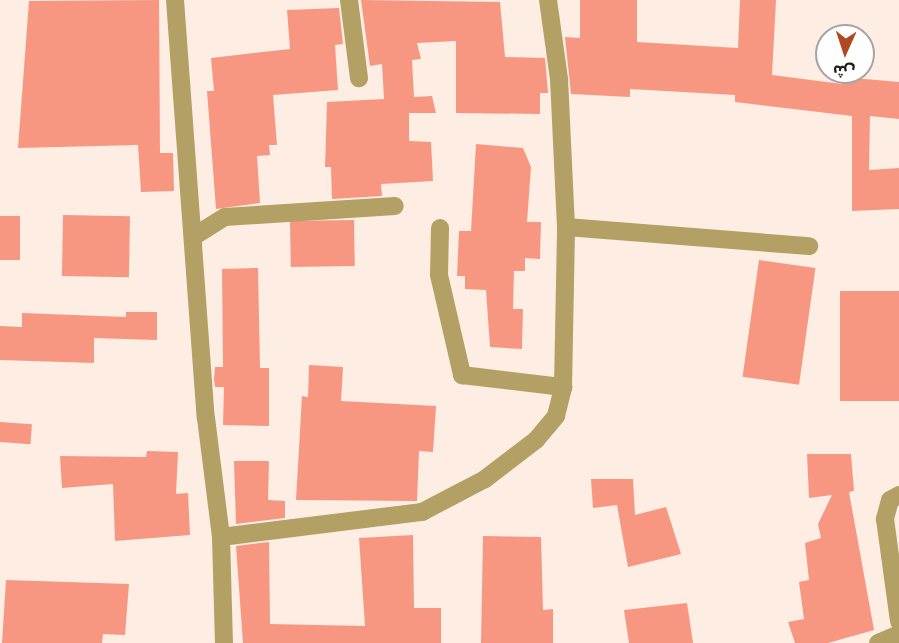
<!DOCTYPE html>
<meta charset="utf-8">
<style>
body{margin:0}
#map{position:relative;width:899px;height:643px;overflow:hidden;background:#fdede3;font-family:Overpass,"Noto Sans Arabic",sans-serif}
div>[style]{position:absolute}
.building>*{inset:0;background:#f79782;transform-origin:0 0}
.street>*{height:18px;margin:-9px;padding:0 9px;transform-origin:9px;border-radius:9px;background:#b2a065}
span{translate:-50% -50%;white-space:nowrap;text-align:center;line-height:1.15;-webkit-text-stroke:4.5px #fefefe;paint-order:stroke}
.north{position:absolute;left:815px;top:24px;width:60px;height:60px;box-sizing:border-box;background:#fefefe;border:2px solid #a6a4a2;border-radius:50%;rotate:183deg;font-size:16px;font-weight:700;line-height:24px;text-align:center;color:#221c17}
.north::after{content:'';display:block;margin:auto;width:21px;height:27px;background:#b04923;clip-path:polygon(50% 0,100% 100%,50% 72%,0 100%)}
</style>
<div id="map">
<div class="building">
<i style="clip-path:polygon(159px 0,160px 153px,173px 153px,174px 191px,141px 192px,138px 145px,18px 148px,29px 1px)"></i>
<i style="clip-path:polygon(361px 0,500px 2px,505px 57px,545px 58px,548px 93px,540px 93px,540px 114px,456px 113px,456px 41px,417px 43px,421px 59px,412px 60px,414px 97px,432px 96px,436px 113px,409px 113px,409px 141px,431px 142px,433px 181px,381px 184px,382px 196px,332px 199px,331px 167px,325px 167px,327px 102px,384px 99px,382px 64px,370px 66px)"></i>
<i style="clip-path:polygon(580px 0,637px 0,637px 42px,738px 48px,740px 0,776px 0,772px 75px,842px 84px,842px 77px,899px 82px,899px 119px,870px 116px,869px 170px,899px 168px,899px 209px,852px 211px,852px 116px,735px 102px,735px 95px,630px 89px,630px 97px,571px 94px,565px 37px,580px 38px)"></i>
<i style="clip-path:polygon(339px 8px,343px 44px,335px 45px,338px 90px,273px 95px,277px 145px,269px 145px,270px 155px,257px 156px,260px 203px,216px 209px,207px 91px,214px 91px,211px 58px,290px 49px,287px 10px)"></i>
<i style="clip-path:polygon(476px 144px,523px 148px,531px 167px,527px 222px,541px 222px,540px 259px,525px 258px,525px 271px,514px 271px,513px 309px,523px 309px,522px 349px,490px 347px,486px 290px,465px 289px,465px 276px,457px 276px,459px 231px,471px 231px)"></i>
<i style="left:63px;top:215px;width:67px;height:61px;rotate:1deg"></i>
<i style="left:0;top:216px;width:20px;height:44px"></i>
<i style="left:354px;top:220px;width:46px;height:64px;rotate:89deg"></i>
<i style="left:759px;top:260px;width:57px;height:118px;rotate:8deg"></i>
<i style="clip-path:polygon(258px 268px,260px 368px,269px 368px,269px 426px,223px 425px,224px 387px,215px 387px,214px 379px,215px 367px,223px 367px,222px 269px)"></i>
<i style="left:899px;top:291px;width:110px;height:59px;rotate:90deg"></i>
<i style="clip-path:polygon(126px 312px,157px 312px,157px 340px,94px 338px,94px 363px,0 360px,0 326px,22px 327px,22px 313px,126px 317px)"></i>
<i style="clip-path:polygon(309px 365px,343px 367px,341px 401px,436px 406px,433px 452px,419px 451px,417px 501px,296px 500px,302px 396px,308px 397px)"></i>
<i style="left:0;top:422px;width:32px;height:20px;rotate:4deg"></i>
<i style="clip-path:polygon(147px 451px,178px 452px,176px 494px,188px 493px,190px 535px,115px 541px,113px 484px,62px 488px,60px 456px,146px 457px)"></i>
<i style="clip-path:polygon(807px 454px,851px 454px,854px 491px,849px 492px,874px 630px,828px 643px,795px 643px,788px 622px,804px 619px,799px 582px,809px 580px,805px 543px,821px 538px,818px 524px,832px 495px,809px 498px)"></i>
<i style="clip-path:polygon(234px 461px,269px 461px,268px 500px,285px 501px,285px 518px,236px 524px)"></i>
<i style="clip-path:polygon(591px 479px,633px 479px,635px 515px,666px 507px,681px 554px,628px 567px,617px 505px,593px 508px)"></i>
<i style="clip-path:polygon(413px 535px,414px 608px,441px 608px,441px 643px,243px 643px,236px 546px,269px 542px,270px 624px,365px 626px,359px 538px)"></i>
<i style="clip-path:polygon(483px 536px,541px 537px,543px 610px,553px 609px,553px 643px,481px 643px)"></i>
<i style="clip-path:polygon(6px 580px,129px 584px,125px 635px,103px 634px,102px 643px,2px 643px)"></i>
<i style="clip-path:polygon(687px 603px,693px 643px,629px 643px,624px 610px)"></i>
</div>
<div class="street">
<i style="left:175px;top:0;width:419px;rotate:85.8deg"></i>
<i style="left:206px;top:418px;width:120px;rotate:82.8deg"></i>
<i style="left:221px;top:537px;width:106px;rotate:88.4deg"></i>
<i style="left:349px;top:0;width:79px;rotate:82.7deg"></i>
<i style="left:566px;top:227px;width:244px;rotate:4.5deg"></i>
<i style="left:440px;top:228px;width:47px;rotate:91.2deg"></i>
<i style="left:439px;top:275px;width:103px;rotate:77deg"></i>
<i style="left:462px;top:375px;width:102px;rotate:6.8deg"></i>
<i style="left:196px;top:235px;width:34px;rotate:-32deg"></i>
<i style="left:225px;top:217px;width:170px;rotate:-3.7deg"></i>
<i style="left:899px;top:495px;width:10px;rotate:151deg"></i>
<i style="left:890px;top:500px;width:20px;rotate:105deg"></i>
<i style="left:885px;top:519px;width:103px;rotate:82.2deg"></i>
<i style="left:221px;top:537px;width:203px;rotate:-7.1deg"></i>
<i style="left:422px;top:512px;width:71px;rotate:-27.6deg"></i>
<i style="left:485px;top:479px;width:64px;rotate:-37.4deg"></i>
<i style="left:536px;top:440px;width:31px;rotate:-50deg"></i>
<i style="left:556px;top:416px;width:30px;rotate:-76deg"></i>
<i style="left:563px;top:387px;width:160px;rotate:-88.9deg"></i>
<i style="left:566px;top:227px;width:148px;rotate:-92.7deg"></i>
<i style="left:559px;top:79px;width:80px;rotate:-97.9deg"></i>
<i style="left:878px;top:643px;width:23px;rotate:-23deg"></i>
</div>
<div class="north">ش</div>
</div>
